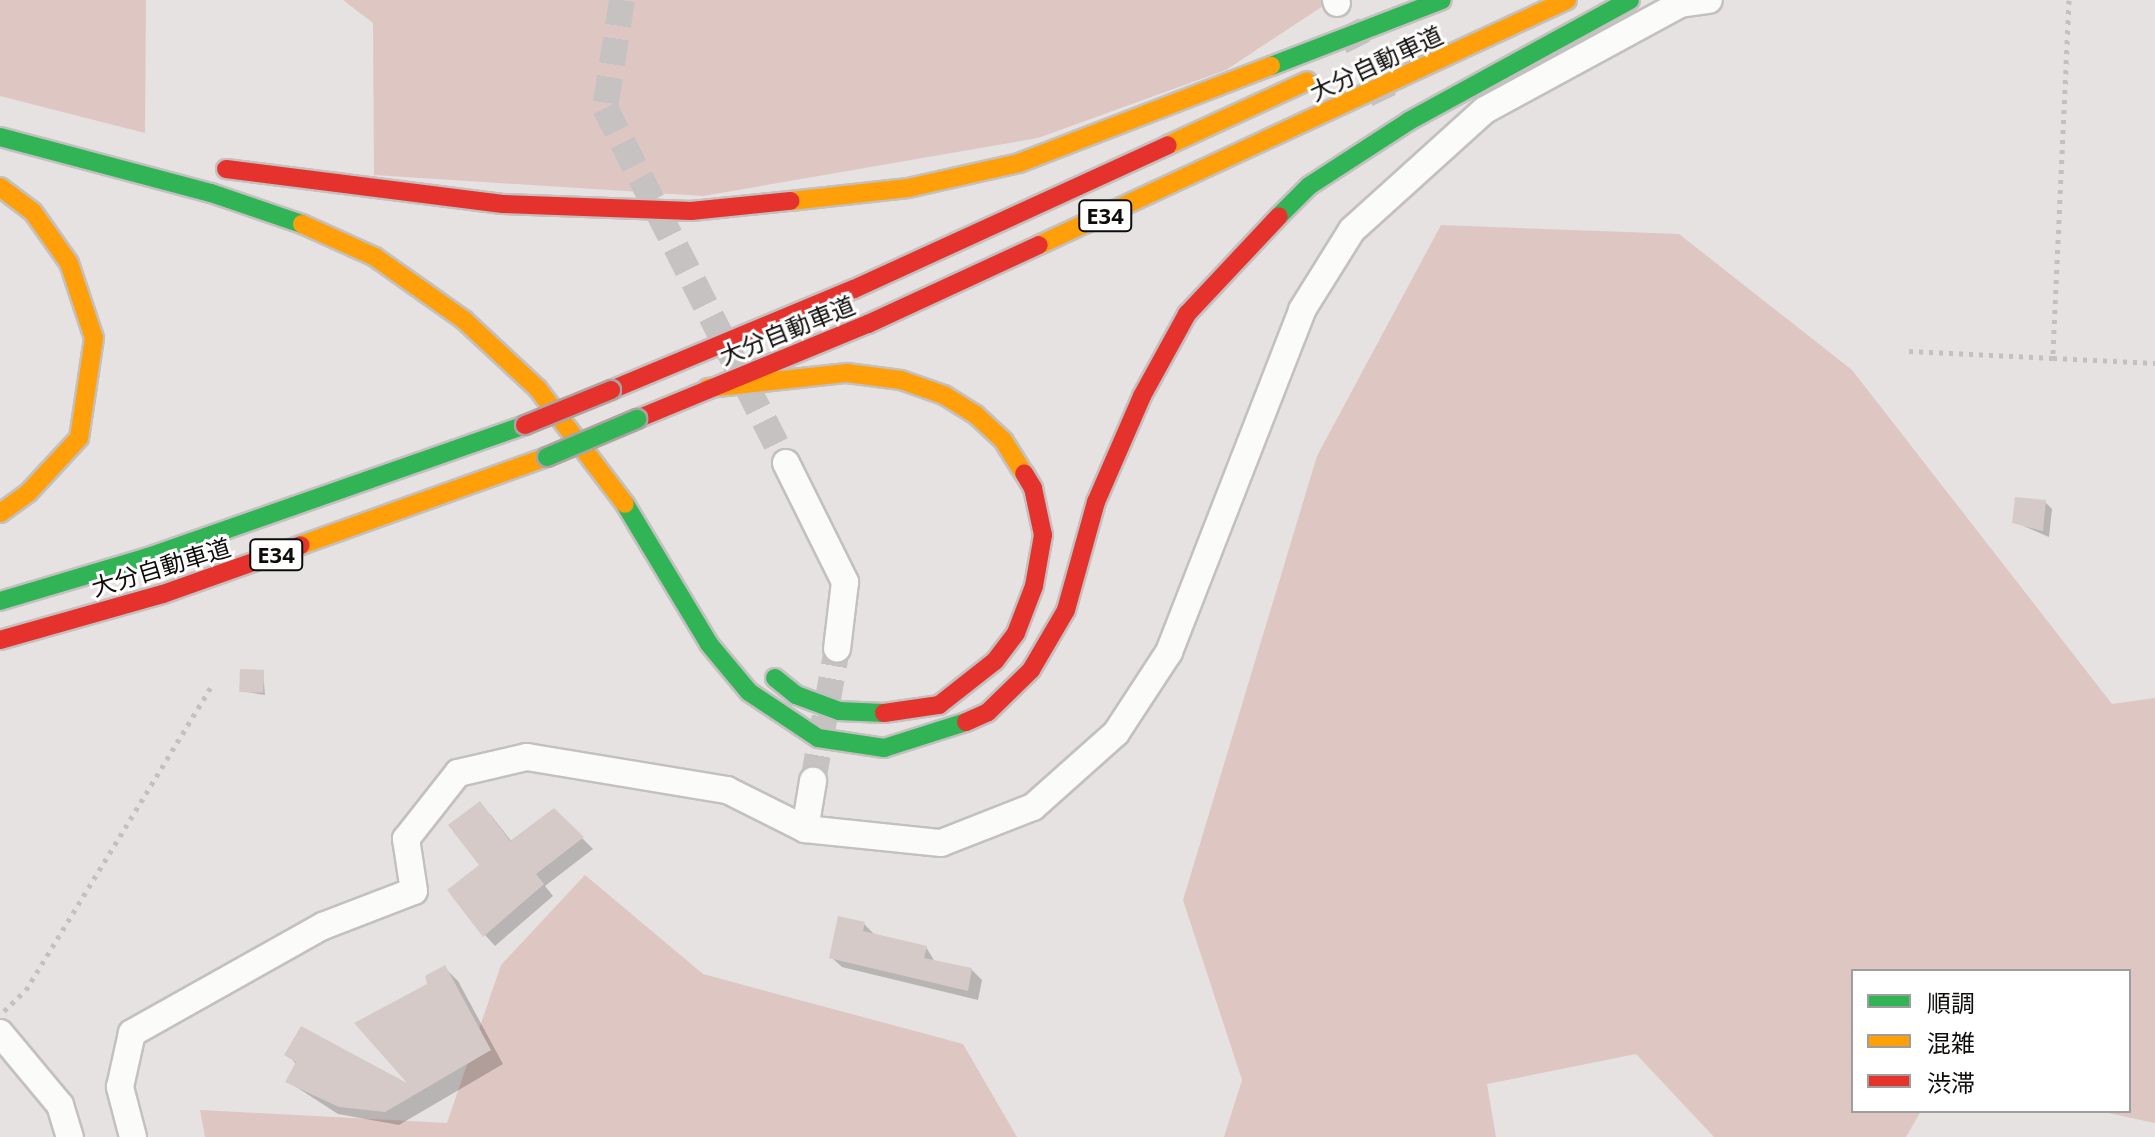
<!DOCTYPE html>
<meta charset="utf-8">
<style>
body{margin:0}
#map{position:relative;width:2155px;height:1137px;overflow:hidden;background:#e6e2e1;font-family:"Noto Sans","Noto Sans JP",sans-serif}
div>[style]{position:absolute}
.green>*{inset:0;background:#dec6c2}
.shadow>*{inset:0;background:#0003}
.building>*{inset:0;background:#d6cac8;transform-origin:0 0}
.street-tunnel>*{height:26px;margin-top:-13px;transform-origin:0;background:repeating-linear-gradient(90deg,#c6c2c1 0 26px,transparent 0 39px)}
.path>*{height:5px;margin-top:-2.5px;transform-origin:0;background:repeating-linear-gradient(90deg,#c2c1c0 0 4px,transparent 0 10px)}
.roads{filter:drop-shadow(2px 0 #c3c0bf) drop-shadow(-2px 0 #c3c0bf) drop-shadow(0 2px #c3c0bf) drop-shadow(0 -2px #c3c0bf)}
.street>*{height:26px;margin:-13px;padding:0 13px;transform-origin:13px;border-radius:13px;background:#fbfbfa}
.fast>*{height:18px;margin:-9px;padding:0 9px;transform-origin:9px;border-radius:9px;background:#30b455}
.slow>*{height:18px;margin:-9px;padding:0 9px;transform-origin:9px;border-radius:9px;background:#ff9f0a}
.jam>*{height:18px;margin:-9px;padding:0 9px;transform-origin:9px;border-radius:9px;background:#e5322d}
.bridges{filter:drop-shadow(2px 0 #aea3a1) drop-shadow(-2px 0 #aea3a1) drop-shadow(0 2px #aea3a1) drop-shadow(0 -2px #aea3a1)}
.fast-bridge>*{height:18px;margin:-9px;padding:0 9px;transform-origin:9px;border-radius:9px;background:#30b455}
.jam-bridge>*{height:18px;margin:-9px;padding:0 9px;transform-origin:9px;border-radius:9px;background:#e5322d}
span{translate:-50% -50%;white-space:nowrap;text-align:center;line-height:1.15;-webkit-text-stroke:6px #fff;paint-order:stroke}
.shield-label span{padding:2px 6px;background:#fff;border:2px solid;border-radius:6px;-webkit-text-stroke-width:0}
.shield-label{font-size:22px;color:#0f0d0c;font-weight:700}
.street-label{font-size:24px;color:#0f0d0c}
.legend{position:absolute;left:1851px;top:969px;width:280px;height:144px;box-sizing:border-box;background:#fff;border:2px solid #9f9e9e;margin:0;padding:10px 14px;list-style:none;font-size:24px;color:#0f0d0c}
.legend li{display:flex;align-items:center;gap:16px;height:40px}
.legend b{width:40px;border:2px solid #9f9e9e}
</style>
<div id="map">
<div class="green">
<i style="clip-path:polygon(0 0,146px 0,145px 133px,0 96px)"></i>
<i style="clip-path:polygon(343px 0,1332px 0,1226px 70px,1038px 138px,703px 196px,374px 175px,373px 23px)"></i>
<i style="clip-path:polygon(1441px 225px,1679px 234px,1852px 370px,2112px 704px,2155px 698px,2155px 1123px,2099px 1111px,2129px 1111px,2129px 971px,1853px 971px,1853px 1111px,1921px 1111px,1906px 1137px,1714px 1137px,1636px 1054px,1487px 1084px,1496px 1137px,1224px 1137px,1242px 1080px,1183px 900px,1317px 456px)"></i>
<i style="clip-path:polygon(585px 875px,703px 974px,963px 1044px,1017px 1137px,205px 1137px,200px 1110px,447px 1123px,501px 965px)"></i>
</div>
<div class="shadow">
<i style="clip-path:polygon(2045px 502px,2052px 509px,2049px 537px,2014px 522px)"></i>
<i style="clip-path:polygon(263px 672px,265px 695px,241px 691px)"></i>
<i style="clip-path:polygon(554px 810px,593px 849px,545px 886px,553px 896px,495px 946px,485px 935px,482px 866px,490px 814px,512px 842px)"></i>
<i style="clip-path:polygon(864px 924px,875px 935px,926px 947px,935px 962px,971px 969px,982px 980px,978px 1000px,842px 967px,831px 957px)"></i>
<i style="clip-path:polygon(445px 968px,458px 981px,503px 1064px,399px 1125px,338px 1114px,287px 1081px,297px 1065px,287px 1054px,415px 1090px,429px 985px)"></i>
</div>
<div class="building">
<i style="clip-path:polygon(2015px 497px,2046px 500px,2043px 531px,2012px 523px)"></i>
<i style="left:240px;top:669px;width:24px;height:23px;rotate:2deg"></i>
<i style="clip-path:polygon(480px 801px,510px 841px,554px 808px,584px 837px,536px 874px,544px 884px,483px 937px,447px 890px,479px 865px,448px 825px)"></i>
<i style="clip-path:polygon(838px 916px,865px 922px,863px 931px,927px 946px,924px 958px,972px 968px,968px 991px,829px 958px)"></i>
<i style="clip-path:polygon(445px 965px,491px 1050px,385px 1112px,339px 1107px,285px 1082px,296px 1062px,284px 1055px,301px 1026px,407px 1083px,354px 1023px,427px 984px,425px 976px)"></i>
</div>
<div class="street-tunnel">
<i style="left:622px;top:0;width:109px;rotate:98.9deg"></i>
<i style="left:605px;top:108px;width:398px;rotate:63deg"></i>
<i style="left:1347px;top:24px;width:85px;rotate:64deg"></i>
<i style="left:813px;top:781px;width:134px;rotate:-79.7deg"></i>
</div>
<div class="path">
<i style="left:2069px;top:0;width:358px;rotate:92.6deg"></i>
<i style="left:2053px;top:358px;width:102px;rotate:2.8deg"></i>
<i style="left:1909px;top:351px;width:144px;rotate:2.8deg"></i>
<i style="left:4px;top:1011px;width:30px;rotate:-44deg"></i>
<i style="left:26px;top:990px;width:354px;rotate:-58.6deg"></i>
</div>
<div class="roads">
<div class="street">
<i style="left:1336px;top:0;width:3px;rotate:72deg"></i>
<i style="left:786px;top:463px;width:133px;rotate:63.6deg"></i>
<i style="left:845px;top:582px;width:67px;rotate:96.8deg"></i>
<i style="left:805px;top:829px;width:49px;rotate:-80.5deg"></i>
<i style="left:0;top:1033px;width:94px;rotate:50.2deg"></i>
<i style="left:60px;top:1105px;width:34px;rotate:73deg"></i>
<i style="left:133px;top:1137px;width:52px;rotate:-104.6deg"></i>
<i style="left:120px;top:1087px;width:55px;rotate:-77.5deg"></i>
<i style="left:132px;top:1033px;width:219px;rotate:-29.3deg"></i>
<i style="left:323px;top:926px;width:97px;rotate:-21deg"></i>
<i style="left:414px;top:891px;width:53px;rotate:-98.7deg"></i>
<i style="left:406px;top:839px;width:84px;rotate:-51.8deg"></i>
<i style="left:458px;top:773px;width:71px;rotate:-13.1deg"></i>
<i style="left:527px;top:757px;width:203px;rotate:9.4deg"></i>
<i style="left:727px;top:790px;width:87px;rotate:26.6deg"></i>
<i style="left:805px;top:829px;width:137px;rotate:5.9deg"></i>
<i style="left:941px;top:843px;width:99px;rotate:-21.4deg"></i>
<i style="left:1033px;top:807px;width:111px;rotate:-41.7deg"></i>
<i style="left:1116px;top:733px;width:97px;rotate:-56.8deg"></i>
<i style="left:1169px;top:652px;width:367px;rotate:-68.7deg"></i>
<i style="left:1302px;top:310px;width:94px;rotate:-58deg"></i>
<i style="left:1352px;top:230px;width:179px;rotate:-42.1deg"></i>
<i style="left:1485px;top:110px;width:222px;rotate:-28.5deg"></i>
<i style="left:1680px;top:4px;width:29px;rotate:-8deg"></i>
</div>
<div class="fast">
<i style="left:1271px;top:66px;width:183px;rotate:-21.1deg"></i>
<i style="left:0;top:137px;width:218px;rotate:14.9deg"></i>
<i style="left:211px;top:193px;width:96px;rotate:18.8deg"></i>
<i style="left:1279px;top:216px;width:42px;rotate:-45deg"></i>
<i style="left:1309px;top:186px;width:119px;rotate:-33deg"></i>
<i style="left:1409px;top:121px;width:252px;rotate:-28.7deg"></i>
<i style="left:625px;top:504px;width:163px;rotate:59deg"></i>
<i style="left:709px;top:644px;width:62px;rotate:50.2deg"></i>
<i style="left:749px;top:692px;width:83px;rotate:33.7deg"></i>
<i style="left:818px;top:738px;width:67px;rotate:8.6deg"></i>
<i style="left:884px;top:748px;width:86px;rotate:-17.6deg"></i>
<i style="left:0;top:601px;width:154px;rotate:-16.6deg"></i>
<i style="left:148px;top:557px;width:399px;rotate:-19.3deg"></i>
<i style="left:775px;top:678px;width:27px;rotate:39deg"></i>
<i style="left:796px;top:695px;width:46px;rotate:20.4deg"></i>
<i style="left:839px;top:711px;width:45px;rotate:2.5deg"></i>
</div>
<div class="slow">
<i style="left:1168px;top:145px;width:153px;rotate:-24.7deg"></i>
<i style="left:0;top:187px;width:41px;rotate:37.1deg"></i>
<i style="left:33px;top:212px;width:62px;rotate:54.8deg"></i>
<i style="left:69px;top:263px;width:79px;rotate:71.6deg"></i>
<i style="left:94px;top:338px;width:101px;rotate:98.5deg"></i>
<i style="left:79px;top:438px;width:75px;rotate:132.8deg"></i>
<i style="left:28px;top:493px;width:34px;rotate:144deg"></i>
<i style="left:790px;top:201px;width:119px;rotate:-6.3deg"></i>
<i style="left:908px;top:188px;width:114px;rotate:-12.7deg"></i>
<i style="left:1019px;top:163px;width:270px;rotate:-21.1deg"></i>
<i style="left:302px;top:224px;width:80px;rotate:24.3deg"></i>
<i style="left:375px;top:257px;width:109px;rotate:35.3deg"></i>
<i style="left:464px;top:320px;width:101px;rotate:43deg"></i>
<i style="left:538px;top:389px;width:144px;rotate:52.9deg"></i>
<i style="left:1039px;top:245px;width:582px;rotate:-24.89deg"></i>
<i style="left:708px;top:388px;width:140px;rotate:-6.2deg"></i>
<i style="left:847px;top:373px;width:54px;rotate:7.4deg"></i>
<i style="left:901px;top:380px;width:46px;rotate:19.2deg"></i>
<i style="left:944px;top:395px;width:38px;rotate:32deg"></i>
<i style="left:976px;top:415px;width:37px;rotate:43deg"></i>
<i style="left:1003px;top:440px;width:39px;rotate:58deg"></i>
<i style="left:301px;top:545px;width:261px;rotate:-19.7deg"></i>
</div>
<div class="jam">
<i style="left:226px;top:169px;width:279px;rotate:7.2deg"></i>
<i style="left:503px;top:204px;width:188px;rotate:2.1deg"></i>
<i style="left:691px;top:211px;width:100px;rotate:-5.8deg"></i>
<i style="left:611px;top:390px;width:263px;rotate:-22.6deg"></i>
<i style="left:854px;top:289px;width:345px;rotate:-24.6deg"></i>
<i style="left:637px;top:419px;width:250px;rotate:-22.4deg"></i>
<i style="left:868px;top:324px;width:188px;rotate:-24.8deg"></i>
<i style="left:0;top:640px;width:169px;rotate:-15.8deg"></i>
<i style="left:163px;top:594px;width:146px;rotate:-19.5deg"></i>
<i style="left:884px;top:713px;width:56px;rotate:-8.3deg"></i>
<i style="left:939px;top:705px;width:71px;rotate:-38.2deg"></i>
<i style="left:995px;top:661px;width:35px;rotate:-53deg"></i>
<i style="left:1016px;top:633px;width:50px;rotate:-69deg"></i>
<i style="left:1034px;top:586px;width:52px;rotate:-80deg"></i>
<i style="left:1043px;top:535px;width:48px;rotate:-102deg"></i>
<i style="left:1033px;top:488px;width:17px;rotate:-121deg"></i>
<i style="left:966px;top:722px;width:24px;rotate:-24deg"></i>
<i style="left:988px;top:712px;width:60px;rotate:-44.3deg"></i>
<i style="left:1031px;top:670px;width:69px;rotate:-59.7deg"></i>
<i style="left:1066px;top:610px;width:112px;rotate:-74.5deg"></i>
<i style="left:1096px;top:502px;width:116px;rotate:-66.5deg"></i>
<i style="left:1142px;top:396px;width:94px;rotate:-61.2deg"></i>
<i style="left:1187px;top:314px;width:134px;rotate:-46.8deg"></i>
</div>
</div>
<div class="bridges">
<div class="fast-bridge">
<i style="left:547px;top:457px;width:98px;rotate:-22.9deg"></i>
</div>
<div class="jam-bridge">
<i style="left:525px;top:425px;width:93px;rotate:-22.1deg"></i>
</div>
</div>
<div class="shield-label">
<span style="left:1105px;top:216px">E34</span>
<span style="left:276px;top:555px">E34</span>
</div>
<div class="street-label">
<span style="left:1376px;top:63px;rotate:-25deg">大分自動車道</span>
<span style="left:787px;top:330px;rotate:-22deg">大分自動車道</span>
<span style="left:161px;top:567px;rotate:-17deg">大分自動車道</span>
</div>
<ul class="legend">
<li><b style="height:10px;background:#30b455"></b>順調</li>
<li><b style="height:10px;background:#ff9f0a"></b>混雑</li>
<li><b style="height:10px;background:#e5322d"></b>渋滞</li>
</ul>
</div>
